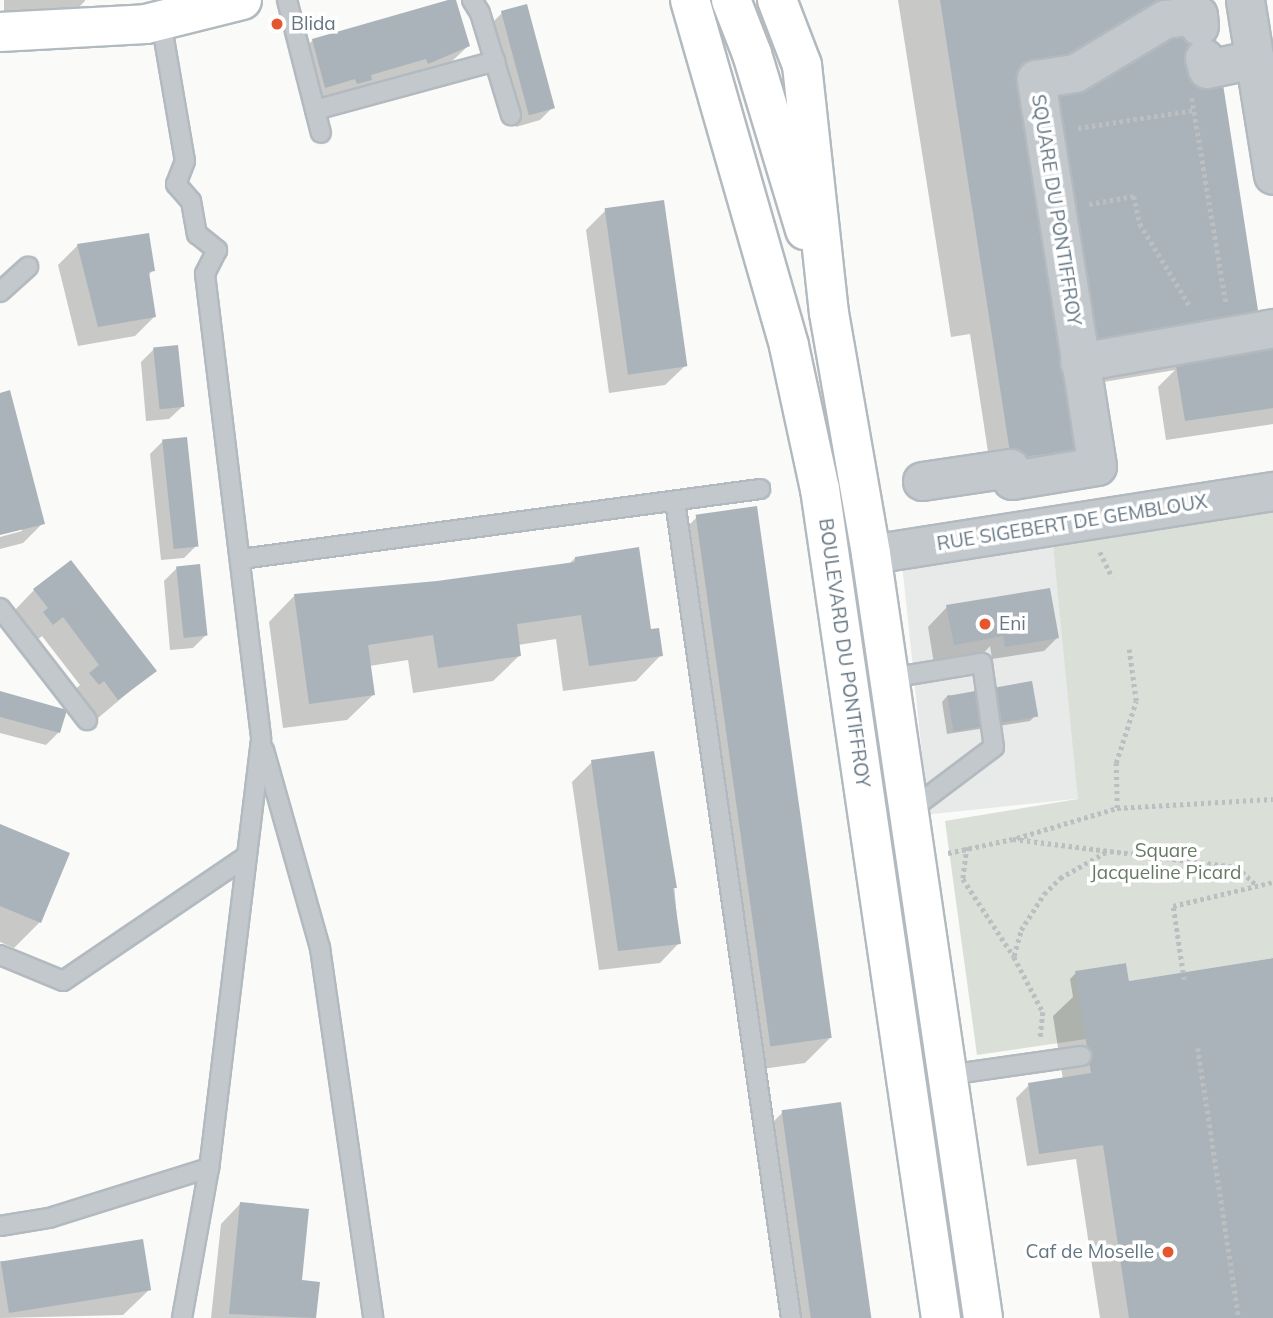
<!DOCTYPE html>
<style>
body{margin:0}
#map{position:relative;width:1273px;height:1318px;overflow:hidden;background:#fafaf8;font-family:Mulish,sans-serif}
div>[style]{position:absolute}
.built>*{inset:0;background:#e8e9e9;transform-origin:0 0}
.green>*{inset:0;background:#dadfd7}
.shadow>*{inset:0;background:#0003}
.building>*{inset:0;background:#aab3b9;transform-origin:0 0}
.path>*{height:4.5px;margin-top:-2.25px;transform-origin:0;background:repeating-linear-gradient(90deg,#bbbfc2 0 3.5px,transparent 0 7px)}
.roads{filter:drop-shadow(2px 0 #b3babf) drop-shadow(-2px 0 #b3babf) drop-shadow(0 2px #b3babf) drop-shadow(0 -2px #b3babf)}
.lane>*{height:18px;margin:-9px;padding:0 9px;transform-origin:9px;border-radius:9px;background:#c3c8cc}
.street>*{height:37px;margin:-18.5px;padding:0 18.5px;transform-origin:18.5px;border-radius:18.5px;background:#c3c8cc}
.secondary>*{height:38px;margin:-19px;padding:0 19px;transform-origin:19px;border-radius:19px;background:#fff}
.primary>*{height:38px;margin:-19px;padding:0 19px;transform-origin:19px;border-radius:19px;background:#fff}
.dots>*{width:19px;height:19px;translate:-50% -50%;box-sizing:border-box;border:4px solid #fff;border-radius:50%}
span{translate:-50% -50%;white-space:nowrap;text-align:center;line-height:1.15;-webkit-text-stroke:7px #fff;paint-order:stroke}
.poi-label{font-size:19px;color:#657683}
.left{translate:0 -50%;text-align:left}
.right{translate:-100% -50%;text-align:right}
.street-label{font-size:19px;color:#657683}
.park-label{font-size:19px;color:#687a64}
</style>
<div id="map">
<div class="built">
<i style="left:1053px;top:546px;width:254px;height:152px;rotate:84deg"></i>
</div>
<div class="green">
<i style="clip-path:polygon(1273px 509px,1273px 958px,1129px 981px,1126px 963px,1076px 971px,1086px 1039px,977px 1055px,945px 821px,1078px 799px,1053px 546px)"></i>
</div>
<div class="shadow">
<i style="clip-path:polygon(4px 0,85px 0,85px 1px,49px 37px,4px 36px)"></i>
<i style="clip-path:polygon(898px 0,1208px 0,1263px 352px,1273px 350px,1273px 424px,1166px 440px,1158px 387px,1175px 370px,1068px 388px,1078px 448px,1058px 468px,992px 478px,970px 334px,951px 337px)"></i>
<i style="clip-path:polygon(502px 13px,553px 107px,540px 120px,516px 127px,489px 26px)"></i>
<i style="clip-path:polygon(313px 40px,468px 46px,448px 65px,306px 106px,293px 60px)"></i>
<i style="clip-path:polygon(606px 210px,685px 366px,665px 385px,609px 393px,586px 230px)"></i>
<i style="clip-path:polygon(78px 245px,153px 270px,148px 276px,154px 317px,135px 336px,78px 346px,58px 265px)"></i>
<i style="clip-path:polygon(154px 349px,183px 406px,169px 419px,146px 421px,141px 362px)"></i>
<i style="clip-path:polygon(0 394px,43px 523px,23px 543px,0 549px,0 537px,22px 531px,22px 528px,0 533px)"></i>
<i style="clip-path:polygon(163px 441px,197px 545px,184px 558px,161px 560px,150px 454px)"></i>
<i style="clip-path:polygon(697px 517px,831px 1037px,805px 1063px,748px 1071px,671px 543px)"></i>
<i style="clip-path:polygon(575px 558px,650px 631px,661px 655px,636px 681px,563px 691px,556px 639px,518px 645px,519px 656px,493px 681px,413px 693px,408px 660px,369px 666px,373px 695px,347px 720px,283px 728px,269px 622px,294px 596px,437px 583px,569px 564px)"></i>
<i style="clip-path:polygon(177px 568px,206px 635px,193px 648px,170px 650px,164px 581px)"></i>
<i style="clip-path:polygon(34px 590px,154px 671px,98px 718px,83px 699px,78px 703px,71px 693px,80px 685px,42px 636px,32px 644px,24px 633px,29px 629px,15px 610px)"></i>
<i style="clip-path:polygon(947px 607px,1057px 638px,1044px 651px,992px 659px,990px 646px,982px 655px,934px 664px,928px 627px)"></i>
<i style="clip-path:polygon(0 693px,59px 732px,46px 745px,0 733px)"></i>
<i style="clip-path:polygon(948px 695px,1036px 715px,1030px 721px,947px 734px,942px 702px)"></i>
<i style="clip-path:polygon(592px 762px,673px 871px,679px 943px,660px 963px,599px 970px,572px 782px)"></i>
<i style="clip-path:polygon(0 826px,40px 922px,14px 948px,0 942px)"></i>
<i style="clip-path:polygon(1273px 959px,1273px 1318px,1100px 1318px,1076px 1159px,1027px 1166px,1016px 1098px,1029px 1085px,1063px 1080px,1053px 1016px,1073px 997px,1070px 979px,1076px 973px,1124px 984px)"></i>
<i style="clip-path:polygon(782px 1113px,870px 1318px,782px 1318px,757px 1138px)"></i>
<i style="clip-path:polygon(240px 1204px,300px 1281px,318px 1283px,314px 1318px,211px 1318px,221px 1224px)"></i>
<i style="clip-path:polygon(0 1261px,149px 1290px,123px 1315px,0 1318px)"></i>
</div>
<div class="building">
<i style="clip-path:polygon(448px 0,456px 0,470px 46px,428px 64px,426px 59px,371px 75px,372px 80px,357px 84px,355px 79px,325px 88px,312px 39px)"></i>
<i style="clip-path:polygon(940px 0,1210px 0,1264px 349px,1273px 347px,1273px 408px,1185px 421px,1176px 366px,1070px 383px,1079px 449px,1011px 459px)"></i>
<i style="left:527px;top:4px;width:108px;height:27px;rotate:75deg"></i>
<i style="left:664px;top:200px;width:168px;height:60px;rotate:82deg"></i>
<i style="clip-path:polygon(149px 233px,155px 271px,149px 272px,156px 317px,98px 327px,77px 244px)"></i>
<i style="left:178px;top:345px;width:62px;height:25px;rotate:84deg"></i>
<i style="clip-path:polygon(10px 390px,45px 524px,0 535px,0 393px)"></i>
<i style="left:187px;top:437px;width:110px;height:25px;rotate:84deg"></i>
<i style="left:757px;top:506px;width:537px;height:62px;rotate:82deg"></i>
<i style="clip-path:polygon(639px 547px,651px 629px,659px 628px,663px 656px,589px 666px,581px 615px,517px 624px,521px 656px,438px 668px,433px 635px,368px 645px,375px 695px,309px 704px,294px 594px,437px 581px,575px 562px,575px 557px)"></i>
<i style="clip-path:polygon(71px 560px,157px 671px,118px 700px,104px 681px,99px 685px,89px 673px,99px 665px,63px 617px,53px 625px,43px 612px,48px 608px,33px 589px)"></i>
<i style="left:200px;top:564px;width:72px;height:24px;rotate:84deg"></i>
<i style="clip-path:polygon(1050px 588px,1059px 638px,1005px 647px,1003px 636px,954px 645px,946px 605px)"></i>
<i style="left:1032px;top:681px;width:36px;height:86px;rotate:80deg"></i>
<i style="clip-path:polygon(0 691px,67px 710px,60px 733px,0 717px)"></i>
<i style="clip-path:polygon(654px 751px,677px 888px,673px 888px,681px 944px,618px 951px,591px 760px)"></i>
<i style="clip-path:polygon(0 824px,70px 853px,41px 923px,0 906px)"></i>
<i style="clip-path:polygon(1273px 958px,1273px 1318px,1129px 1318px,1103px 1145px,1039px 1154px,1028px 1083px,1091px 1073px,1075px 971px,1126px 963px,1129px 981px)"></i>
<i style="left:841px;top:1102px;width:218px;height:60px;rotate:82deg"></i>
<i style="clip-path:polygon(240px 1202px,309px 1209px,302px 1280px,320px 1282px,316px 1318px,229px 1314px)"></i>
<i style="left:143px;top:1239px;width:52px;height:144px;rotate:81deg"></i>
</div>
<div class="path">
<i style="left:1192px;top:98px;width:208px;rotate:80.6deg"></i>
<i style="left:1078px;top:128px;width:117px;rotate:-8.8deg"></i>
<i style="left:1089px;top:204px;width:46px;rotate:-10.1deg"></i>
<i style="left:1134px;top:196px;width:29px;rotate:78deg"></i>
<i style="left:1140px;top:224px;width:98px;rotate:58.7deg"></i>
<i style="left:1100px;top:552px;width:28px;rotate:64deg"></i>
<i style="left:1117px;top:808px;width:45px;rotate:-91.3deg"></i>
<i style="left:1116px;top:763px;width:65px;rotate:-72.1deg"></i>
<i style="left:1136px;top:701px;width:52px;rotate:-97.7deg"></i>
<i style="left:1017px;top:838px;width:104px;rotate:-16.7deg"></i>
<i style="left:1117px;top:808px;width:156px;rotate:-3.3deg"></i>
<i style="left:967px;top:847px;width:32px;rotate:97deg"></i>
<i style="left:963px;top:879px;width:93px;rotate:56.8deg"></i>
<i style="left:1014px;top:957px;width:62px;rotate:62.2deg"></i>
<i style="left:1043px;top:1012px;width:27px;rotate:96deg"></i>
<i style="left:948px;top:853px;width:66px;rotate:-12.2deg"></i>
<i style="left:1013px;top:839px;width:226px;rotate:7.1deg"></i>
<i style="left:1237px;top:867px;width:25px;rotate:43deg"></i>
<i style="left:1014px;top:956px;width:27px;rotate:-75deg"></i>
<i style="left:1021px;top:930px;width:43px;rotate:-57.4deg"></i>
<i style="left:1044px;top:894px;width:23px;rotate:-45deg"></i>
<i style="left:1060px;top:878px;width:53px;rotate:-29.5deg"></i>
<i style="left:1184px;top:980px;width:75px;rotate:-98.5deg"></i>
<i style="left:1173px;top:906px;width:103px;rotate:-13.5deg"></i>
<i style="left:1198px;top:1048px;width:273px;rotate:81.4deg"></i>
</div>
<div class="roads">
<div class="lane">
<i style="left:287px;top:0;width:137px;rotate:75.7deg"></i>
<i style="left:472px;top:0;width:15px;rotate:58deg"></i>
<i style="left:480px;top:13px;width:107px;rotate:73.1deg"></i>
<i style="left:161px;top:21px;width:142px;rotate:80.3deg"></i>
<i style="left:185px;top:161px;width:25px;rotate:111deg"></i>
<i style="left:176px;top:184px;width:23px;rotate:49deg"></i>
<i style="left:191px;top:201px;width:34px;rotate:80deg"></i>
<i style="left:197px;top:234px;width:26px;rotate:39deg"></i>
<i style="left:217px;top:250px;width:27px;rotate:117deg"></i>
<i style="left:205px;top:274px;width:469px;rotate:83.1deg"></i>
<i style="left:261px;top:740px;width:431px;rotate:96.9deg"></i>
<i style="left:209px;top:1168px;width:152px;rotate:100.2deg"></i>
<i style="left:315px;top:110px;width:187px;rotate:-15.2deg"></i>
<i style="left:0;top:292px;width:38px;rotate:-42deg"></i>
<i style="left:675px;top:501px;width:825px;rotate:81.92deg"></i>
<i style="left:241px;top:559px;width:524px;rotate:-7.68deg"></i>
<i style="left:0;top:608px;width:142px;rotate:52.2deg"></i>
<i style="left:890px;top:678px;width:93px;rotate:-9.3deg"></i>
<i style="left:982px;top:663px;width:85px;rotate:81.9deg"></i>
<i style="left:994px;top:747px;width:106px;rotate:143deg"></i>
<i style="left:264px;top:750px;width:206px;rotate:74.2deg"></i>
<i style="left:320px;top:948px;width:374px;rotate:81.8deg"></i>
<i style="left:0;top:955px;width:68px;rotate:22.4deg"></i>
<i style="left:63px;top:981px;width:222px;rotate:-34.2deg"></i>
<i style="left:948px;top:1075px;width:135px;rotate:-8.1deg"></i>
<i style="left:0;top:1226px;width:50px;rotate:-9.3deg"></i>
<i style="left:49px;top:1218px;width:168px;rotate:-17.4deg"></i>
</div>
<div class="street">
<i style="left:1245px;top:0;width:177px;rotate:80.9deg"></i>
<i style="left:1204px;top:58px;width:11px;rotate:75deg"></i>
<i style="left:1207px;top:69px;width:49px;rotate:-11.8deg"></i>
<i style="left:1079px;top:362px;width:197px;rotate:-9.9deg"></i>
<i style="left:922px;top:481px;width:89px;rotate:-8.4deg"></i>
<i style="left:1010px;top:468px;width:12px;rotate:81deg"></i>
<i style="left:1012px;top:480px;width:86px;rotate:-9.4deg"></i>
<i style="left:1097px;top:466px;width:392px;rotate:-99deg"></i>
<i style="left:1036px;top:79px;width:39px;rotate:-9deg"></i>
<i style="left:1075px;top:73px;width:105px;rotate:-31deg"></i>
<i style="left:1165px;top:19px;width:33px;rotate:-7deg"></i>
<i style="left:1198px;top:15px;width:11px;rotate:85deg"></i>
<i style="left:871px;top:554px;width:407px;rotate:-8.9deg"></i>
</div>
<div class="secondary">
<i style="left:0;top:32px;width:146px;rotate:-3.1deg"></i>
<i style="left:146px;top:24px;width:99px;rotate:-14deg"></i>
</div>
<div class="primary">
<i style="left:690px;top:0;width:360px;rotate:74deg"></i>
<i style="left:789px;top:346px;width:146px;rotate:77.8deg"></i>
<i style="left:820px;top:489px;width:838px;rotate:81.7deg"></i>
<i style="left:731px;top:0;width:58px;rotate:68.7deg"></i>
<i style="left:752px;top:54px;width:184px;rotate:73.2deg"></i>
<i style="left:777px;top:0;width:70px;rotate:69deg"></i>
<i style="left:802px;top:65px;width:249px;rotate:83.8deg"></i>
<i style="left:829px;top:313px;width:245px;rotate:80.1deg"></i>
<i style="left:871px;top:554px;width:772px;rotate:81.66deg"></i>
</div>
</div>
<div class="dots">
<i style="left:277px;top:24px;background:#e4572e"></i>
<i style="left:985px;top:624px;background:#e4572e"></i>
<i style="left:1168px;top:1252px;background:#e4572e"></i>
</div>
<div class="poi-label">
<span class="left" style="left:291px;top:24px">Blida</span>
<span class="left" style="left:999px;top:624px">Eni</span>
<span class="right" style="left:1154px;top:1252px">Caf de Moselle</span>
</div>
<div class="street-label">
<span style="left:1056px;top:210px;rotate:81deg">SQUARE DU PONTIFFROY</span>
<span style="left:1072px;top:523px;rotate:-9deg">RUE SIGEBERT DE GEMBLOUX</span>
<span style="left:844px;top:653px;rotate:82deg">BOULEVARD DU PONTIFFROY</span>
</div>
<div class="park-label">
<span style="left:1166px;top:862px">Square<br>Jacqueline Picard</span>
</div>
</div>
